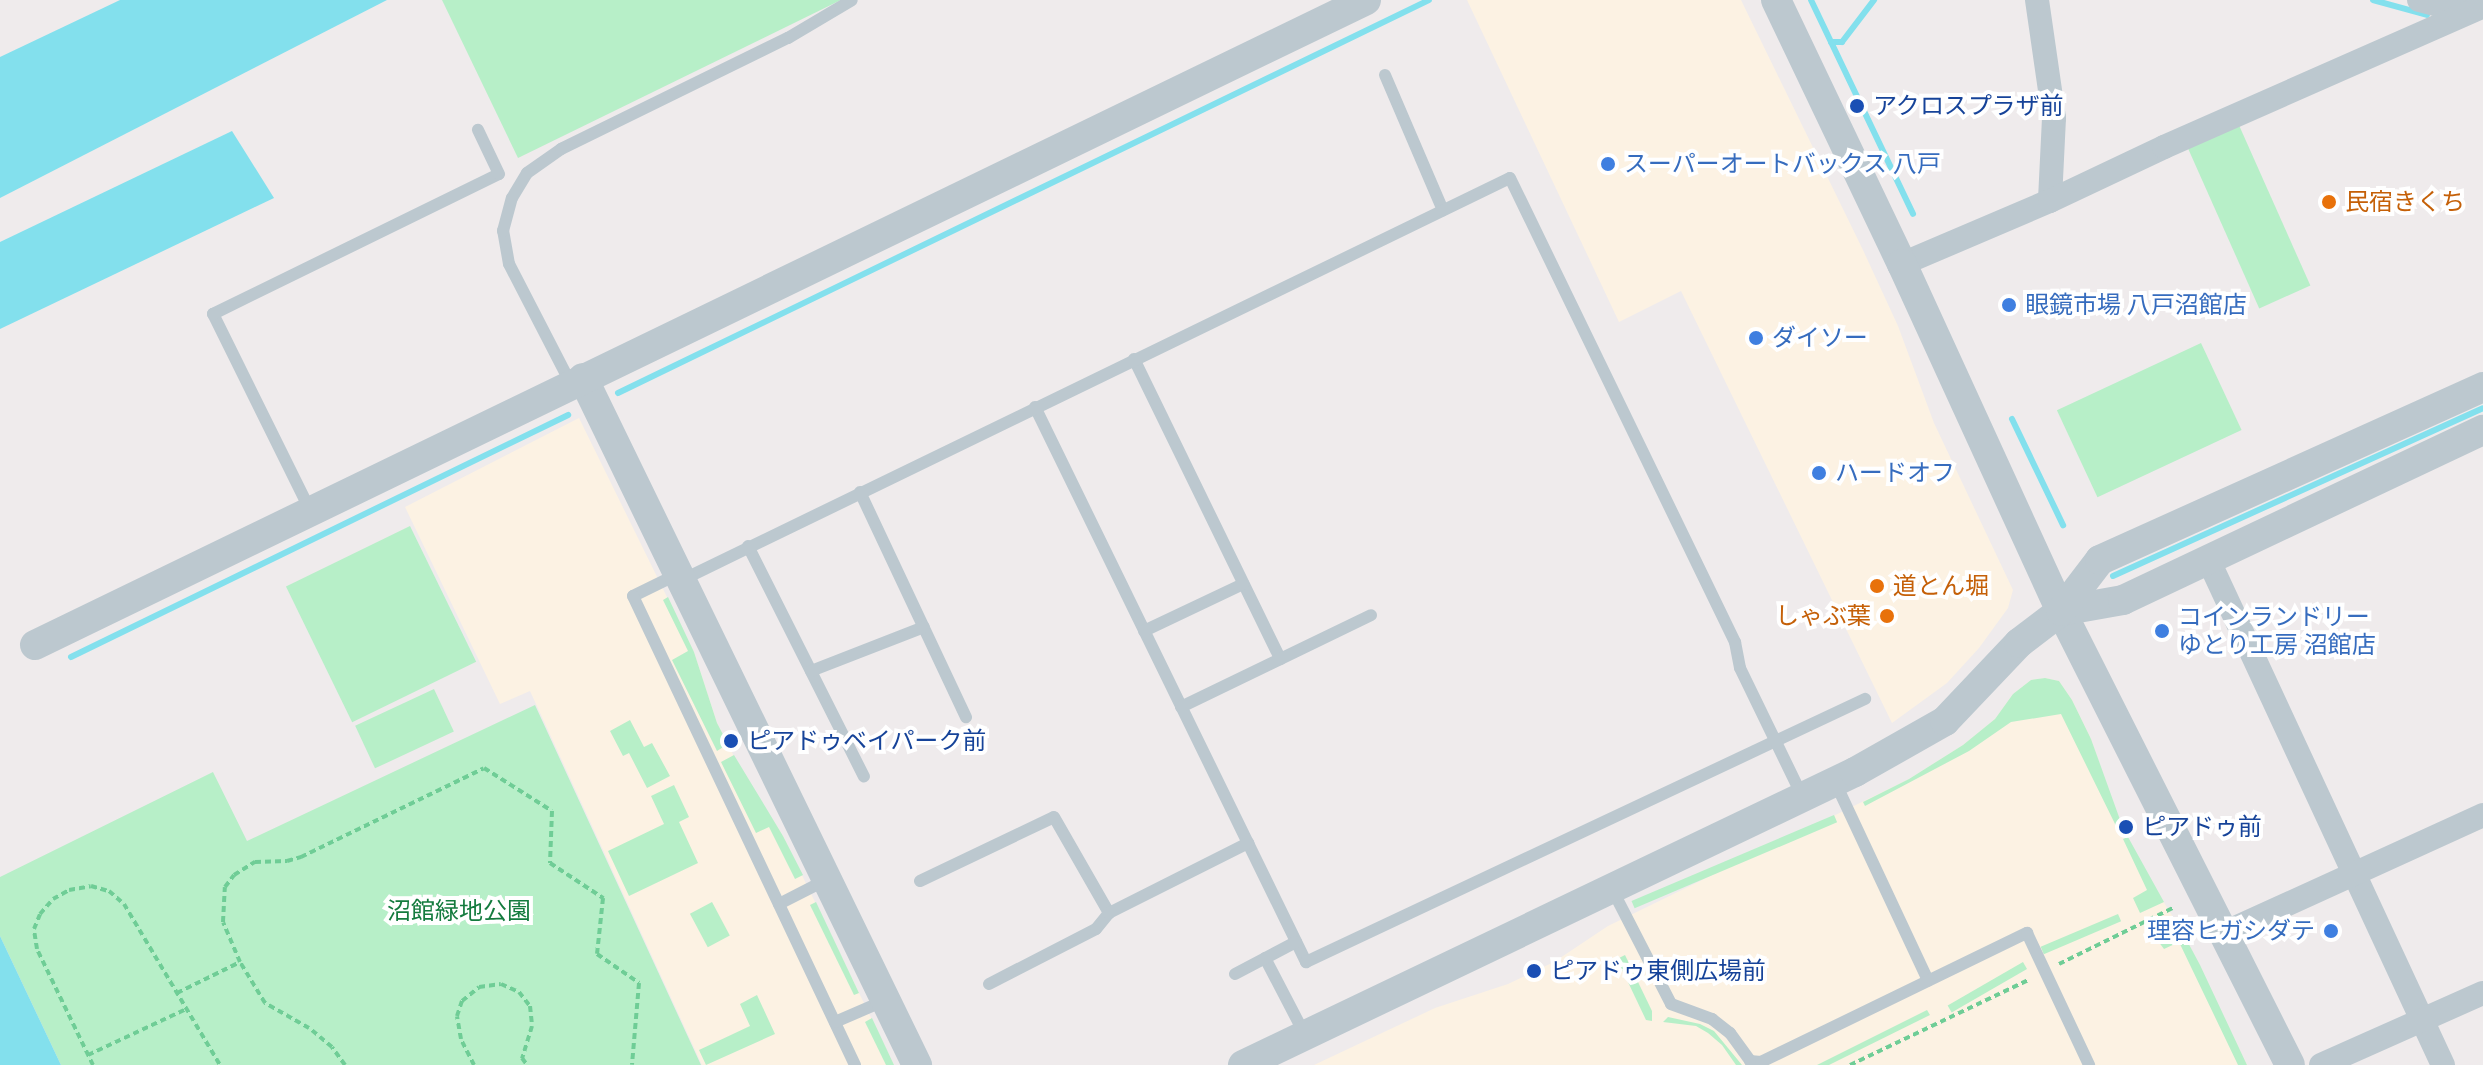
<!DOCTYPE html>
<meta charset="utf-8">
<style>
body{margin:0}
#map{position:relative;width:2483px;height:1065px;overflow:hidden;background:#efebec;font-family:"IBM Plex Sans","Noto Sans JP",sans-serif}
div>[style]{position:absolute}
.commercial>*{inset:0;background:#fcf2e3}
.green>*{inset:0;background:#b7efc8;transform-origin:0 0}
.water>*{inset:0;background:#83e0ed}
.stream>*{height:6px;margin:-3px;padding:0 3px;transform-origin:3px;border-radius:3px;background:#83e0ed}
.path>*{height:4px;margin-top:-2px;transform-origin:0;background:repeating-linear-gradient(90deg,#6fcd96 0 6px,transparent 0 10px)}
.service>*{height:12px;margin:-6px;padding:0 6px;transform-origin:6px;border-radius:6px;background:#bcc8cf}
.minor>*{height:24px;margin:-12px;padding:0 12px;transform-origin:12px;border-radius:12px;background:#bcc8cf}
.tertiary>*{height:30px;margin:-15px;padding:0 15px;transform-origin:15px;border-radius:15px;background:#bcc8cf}
.dots>*{width:22px;height:22px;translate:-50% -50%;box-sizing:border-box;border:4px solid #fff;border-radius:50%}
span{translate:-50% -50%;white-space:nowrap;text-align:center;line-height:1.15;-webkit-text-stroke:8px #fff;paint-order:stroke}
.transit-label{font-size:24px;color:#164399}
.left{translate:0 -50%;text-align:left}
.shop-label{font-size:24px;color:#366cbe}
.right{translate:-100% -50%;text-align:right}
.food-label{font-size:24px;color:#c56008}
.park-label{font-size:24px;color:#147b3e}
</style>
<div id="map">
<div class="commercial">
<i style="clip-path:polygon(1467px 0,1741px 0,1863px 250px,1898px 326px,1934px 423px,2013px 590px,2008px 608px,1979px 648px,1947px 683px,1892px 723px,1681px 291px,1619px 322px)"></i>
<i style="clip-path:polygon(579px 418px,694px 652px,717px 723px,741px 770px,783px 836px,894px 1065px,702px 1065px,530px 691px,500px 704px,405px 507px)"></i>
<i style="clip-path:polygon(2045px 678px,2059px 681px,2072px 700px,2091px 739px,2117px 815px,2143px 869px,2186px 938px,2247px 1065px,1314px 1065px,1435px 1008px,1508px 984px,1554px 962px,1608px 926px,1909px 779px,1963px 745px,1995px 719px,2013px 694px,2031px 680px)"></i>
</div>
<div class="green">
<i style="clip-path:polygon(442px 0,841px 0,518px 158px)"></i>
<i style="left:2238px;top:123px;width:178px;height:56px;rotate:66deg"></i>
<i style="left:2201px;top:343px;width:96px;height:159px;rotate:65deg"></i>
<i style="left:410px;top:526px;width:151px;height:138px;rotate:64deg"></i>
<i style="clip-path:polygon(668px 597px,694px 652px,717px 723px,728px 744px,717px 751px,672px 660px,688px 651px,663px 600px)"></i>
<i style="clip-path:polygon(2045px 678px,2059px 681px,2072px 700px,2091px 739px,2123px 828px,2118px 830px,2061px 714px,2011px 722px,1969px 751px,1865px 806px,1863px 802px,1909px 779px,1963px 745px,1995px 719px,2013px 694px,2031px 680px)"></i>
<i style="left:434px;top:689px;width:47px;height:87px;rotate:65deg"></i>
<i style="clip-path:polygon(535px 705px,701px 1065px,61px 1065px,0 936px,0 877px,213px 772px,247px 841px)"></i>
<i style="clip-path:polygon(630px 720px,644px 747px,652px 743px,670px 776px,647px 788px,629px 753px,623px 756px,610px 731px)"></i>
<i style="clip-path:polygon(734px 755px,783px 836px,803px 875px,795px 879px,769px 827px,756px 833px,721px 762px)"></i>
<i style="clip-path:polygon(674px 785px,689px 817px,679px 822px,698px 863px,629px 896px,608px 851px,664px 824px,651px 796px)"></i>
<i style="left:1834px;top:815px;width:8px;height:220px;rotate:67deg"></i>
<i style="clip-path:polygon(2128px 837px,2164px 902px,2140px 913px,2133px 898px,2147px 890px,2123px 839px)"></i>
<i style="left:712px;top:902px;width:38px;height:25px;rotate:62deg"></i>
<i style="clip-path:polygon(816px 902px,859px 993px,854px 995px,810px 905px)"></i>
<i style="left:2118px;top:914px;width:8px;height:84px;rotate:67deg"></i>
<i style="clip-path:polygon(2176px 920px,2200px 965px,2247px 1065px,2238px 1065px,2179px 942px,2164px 949px,2152px 933px)"></i>
<i style="clip-path:polygon(1625px 955px,1652px 1011px,1652px 1021px,1646px 1020px,1617px 959px)"></i>
<i style="left:2023px;top:962px;width:8px;height:87px;rotate:60deg"></i>
<i style="clip-path:polygon(757px 995px,775px 1034px,706px 1065px,699px 1050px,750px 1026px,740px 1004px)"></i>
<i style="clip-path:polygon(1927px 1010px,1930px 1015px,1829px 1065px,1817px 1065px)"></i>
<i style="clip-path:polygon(1668px 1017px,1700px 1024px,1714px 1031px,1742px 1065px,1736px 1065px,1722px 1045px,1708px 1033px,1696px 1026px,1663px 1022px)"></i>
<i style="clip-path:polygon(872px 1018px,894px 1065px,886px 1065px,865px 1022px)"></i>
</div>
<div class="water">
<i style="clip-path:polygon(120px 0,387px 0,0 198px,0 57px)"></i>
<i style="clip-path:polygon(232px 131px,274px 198px,0 329px,0 242px)"></i>
<i style="clip-path:polygon(0 936px,61px 1065px,0 1065px)"></i>
</div>
<div class="stream">
<i style="left:1811px;top:0;width:237px;rotate:64.5deg"></i>
<i style="left:2373px;top:0;width:56px;rotate:15.5deg"></i>
<i style="left:1831px;top:42px;width:11px"></i>
<i style="left:1842px;top:42px;width:53px;rotate:-52.7deg"></i>
<i style="left:618px;top:393px;width:901px;rotate:-25.85deg"></i>
<i style="left:2012px;top:419px;width:118px;rotate:64.3deg"></i>
<i style="left:2113px;top:576px;width:406px;rotate:-24.4deg"></i>
<i style="left:71px;top:657px;width:553px;rotate:-25.96deg"></i>
</div>
<div class="path">
<i style="left:2059px;top:964px;width:129px;rotate:-26.2deg"></i>
<i style="left:177px;top:993px;width:70px;rotate:-26.2deg"></i>
<i style="left:88px;top:1055px;width:108px;rotate:-25.1deg"></i>
<i style="left:93px;top:1065px;width:129px;rotate:-115.8deg"></i>
<i style="left:37px;top:949px;width:20px;rotate:-99deg"></i>
<i style="left:34px;top:929px;width:16px;rotate:-68deg"></i>
<i style="left:40px;top:914px;width:20px;rotate:-49deg"></i>
<i style="left:53px;top:899px;width:18px;rotate:-29deg"></i>
<i style="left:69px;top:890px;width:22px;rotate:-10deg"></i>
<i style="left:91px;top:886px;width:19px;rotate:16deg"></i>
<i style="left:109px;top:891px;width:20px;rotate:41deg"></i>
<i style="left:124px;top:904px;width:187px;rotate:59.2deg"></i>
<i style="left:345px;top:1065px;width:22px;rotate:-126deg"></i>
<i style="left:332px;top:1047px;width:30px;rotate:-140deg"></i>
<i style="left:309px;top:1028px;width:51px;rotate:-150.4deg"></i>
<i style="left:265px;top:1003px;width:48px;rotate:-121.4deg"></i>
<i style="left:240px;top:962px;width:43px;rotate:-113deg"></i>
<i style="left:223px;top:922px;width:35px;rotate:-87deg"></i>
<i style="left:225px;top:887px;width:15px;rotate:-53deg"></i>
<i style="left:234px;top:875px;width:25px;rotate:-32deg"></i>
<i style="left:255px;top:862px;width:32px;rotate:-2deg"></i>
<i style="left:287px;top:861px;width:15px;rotate:-16deg"></i>
<i style="left:301px;top:857px;width:203px;rotate:-25.9deg"></i>
<i style="left:484px;top:768px;width:80px;rotate:32.3deg"></i>
<i style="left:552px;top:811px;width:52px;rotate:92.2deg"></i>
<i style="left:550px;top:863px;width:64px;rotate:33.4deg"></i>
<i style="left:603px;top:898px;width:56px;rotate:96.1deg"></i>
<i style="left:597px;top:954px;width:51px;rotate:34.6deg"></i>
<i style="left:639px;top:983px;width:82px;rotate:94.9deg"></i>
<i style="left:474px;top:1065px;width:29px;rotate:-117deg"></i>
<i style="left:461px;top:1039px;width:23px;rotate:-100deg"></i>
<i style="left:457px;top:1016px;width:16px;rotate:-72deg"></i>
<i style="left:462px;top:1001px;width:22px;rotate:-39deg"></i>
<i style="left:479px;top:987px;width:22px;rotate:-8deg"></i>
<i style="left:501px;top:984px;width:20px;rotate:24deg"></i>
<i style="left:519px;top:992px;width:18px;rotate:52deg"></i>
<i style="left:530px;top:1006px;width:20px;rotate:84deg"></i>
<i style="left:532px;top:1026px;width:34px;rotate:107deg"></i>
<i style="left:522px;top:1058px;width:9px;rotate:54deg"></i>
<i style="left:1850px;top:1065px;width:199px;rotate:-25.5deg"></i>
</div>
<div class="service">
<i style="left:1385px;top:75px;width:147px;rotate:66.8deg"></i>
<i style="left:1134px;top:359px;width:334px;rotate:64deg"></i>
<i style="left:571px;top:384px;width:135px;rotate:-117.3deg"></i>
<i style="left:509px;top:264px;width:34px;rotate:-100deg"></i>
<i style="left:503px;top:231px;width:34px;rotate:-75deg"></i>
<i style="left:512px;top:198px;width:29px;rotate:-59deg"></i>
<i style="left:527px;top:173px;width:42px;rotate:-35.2deg"></i>
<i style="left:561px;top:149px;width:253px;rotate:-26.1deg"></i>
<i style="left:788px;top:38px;width:74px;rotate:-30.7deg"></i>
<i style="left:1035px;top:407px;width:618px;rotate:63.97deg"></i>
<i style="left:1306px;top:962px;width:618px;rotate:-25.2deg"></i>
<i style="left:860px;top:492px;width:249px;rotate:64.8deg"></i>
<i style="left:310px;top:510px;width:219px;rotate:-116.3deg"></i>
<i style="left:213px;top:314px;width:318px;rotate:-26.1deg"></i>
<i style="left:499px;top:174px;width:49px;rotate:-115.5deg"></i>
<i style="left:748px;top:546px;width:258px;rotate:63.3deg"></i>
<i style="left:678px;top:574px;width:50px;rotate:153.9deg"></i>
<i style="left:633px;top:596px;width:519px;rotate:64.67deg"></i>
<i style="left:682px;top:580px;width:920px;rotate:-25.9deg"></i>
<i style="left:1510px;top:178px;width:516px;rotate:64.13deg"></i>
<i style="left:1735px;top:642px;width:26px;rotate:79deg"></i>
<i style="left:1740px;top:668px;width:144px;rotate:64.1deg"></i>
<i style="left:1144px;top:631px;width:110px;rotate:-25.4deg"></i>
<i style="left:811px;top:671px;width:121px;rotate:-21.3deg"></i>
<i style="left:1181px;top:707px;width:211px;rotate:-25.8deg"></i>
<i style="left:1836px;top:784px;width:217px;rotate:64.9deg"></i>
<i style="left:920px;top:881px;width:148px;rotate:-25.5deg"></i>
<i style="left:1054px;top:817px;width:111px;rotate:60.2deg"></i>
<i style="left:1612px;top:889px;width:129px;rotate:62.8deg"></i>
<i style="left:1671px;top:1004px;width:44px;rotate:20.1deg"></i>
<i style="left:1712px;top:1019px;width:23px;rotate:38deg"></i>
<i style="left:1730px;top:1033px;width:34px;rotate:54deg"></i>
<i style="left:1750px;top:1061px;width:11px;rotate:5deg"></i>
<i style="left:1761px;top:1062px;width:296px;rotate:-25.9deg"></i>
<i style="left:2027px;top:933px;width:146px;rotate:64.8deg"></i>
<i style="left:779px;top:904px;width:53px;rotate:-27.1deg"></i>
<i style="left:1265px;top:958px;width:87px;rotate:62.5deg"></i>
<i style="left:1235px;top:974px;width:69px;rotate:-27.7deg"></i>
<i style="left:989px;top:984px;width:120px;rotate:-27.2deg"></i>
<i style="left:1096px;top:929px;width:21px;rotate:-51deg"></i>
<i style="left:1109px;top:913px;width:156px;rotate:-26.7deg"></i>
<i style="left:835px;top:1022px;width:56px;rotate:-23.3deg"></i>
</div>
<div class="minor">
<i style="left:2037px;top:0;width:119px;rotate:81.8deg"></i>
<i style="left:2054px;top:118px;width:83px;rotate:92.8deg"></i>
<i style="left:2419px;top:0;width:48px;rotate:14.6deg"></i>
<i style="left:1902px;top:264px;width:161px;rotate:-23.1deg"></i>
<i style="left:2050px;top:201px;width:126px;rotate:-25.3deg"></i>
<i style="left:2164px;top:147px;width:349px;rotate:-23.8deg"></i>
<i style="left:2208px;top:559px;width:558px;rotate:65.09deg"></i>
<i style="left:2222px;top:934px;width:287px;rotate:-24.5deg"></i>
<i style="left:2321px;top:1065px;width:177px;rotate:-24deg"></i>
</div>
<div class="tertiary">
<i style="left:1776px;top:0;width:293px;rotate:64.5deg"></i>
<i style="left:1902px;top:264px;width:382px;rotate:65.4deg"></i>
<i style="left:2061px;top:611px;width:508px;rotate:63.23deg"></i>
<i style="left:583px;top:378px;width:764px;rotate:64.07deg"></i>
<i style="left:2061px;top:611px;width:63px;rotate:-10.1deg"></i>
<i style="left:2123px;top:600px;width:398px;rotate:-25.3deg"></i>
<i style="left:35px;top:645px;width:1479px;rotate:-25.85deg"></i>
<i style="left:1243px;top:1065px;width:679px;rotate:-25.58deg"></i>
<i style="left:1855px;top:772px;width:103px;rotate:-29.5deg"></i>
<i style="left:1945px;top:721px;width:108px;rotate:-46.5deg"></i>
<i style="left:2019px;top:643px;width:53px;rotate:-37.3deg"></i>
<i style="left:2061px;top:611px;width:64px;rotate:-52.6deg"></i>
<i style="left:2100px;top:560px;width:420px;rotate:-24.3deg"></i>
</div>
<div class="dots">
<i style="left:1857px;top:106px;background:#1a4fb4"></i>
<i style="left:1608px;top:164px;background:#3f7fe0"></i>
<i style="left:2329px;top:202px;background:#e8710a"></i>
<i style="left:2009px;top:305px;background:#3f7fe0"></i>
<i style="left:1756px;top:338px;background:#3f7fe0"></i>
<i style="left:1819px;top:473px;background:#3f7fe0"></i>
<i style="left:1877px;top:586px;background:#e8710a"></i>
<i style="left:1887px;top:616px;background:#e8710a"></i>
<i style="left:2162px;top:631px;background:#3f7fe0"></i>
<i style="left:731px;top:741px;background:#1a4fb4"></i>
<i style="left:2126px;top:827px;background:#1a4fb4"></i>
<i style="left:2331px;top:931px;background:#3f7fe0"></i>
<i style="left:1534px;top:971px;background:#1a4fb4"></i>
</div>
<div class="transit-label">
<span class="left" style="left:1873px;top:106px">アクロスプラザ前</span>
<span class="left" style="left:747px;top:741px">ピアドゥベイパーク前</span>
<span class="left" style="left:2142px;top:827px">ピアドゥ前</span>
<span class="left" style="left:1550px;top:971px">ピアドゥ東側広場前</span>
</div>
<div class="shop-label">
<span class="left" style="left:1624px;top:164px">スーパーオートバックス 八戸</span>
<span class="left" style="left:2025px;top:305px">眼鏡市場 八戸沼館店</span>
<span class="left" style="left:1772px;top:338px">ダイソー</span>
<span class="left" style="left:1835px;top:473px">ハードオフ</span>
<span class="left" style="left:2178px;top:631px">コインランドリー<br>ゆとり工房 沼館店</span>
<span class="right" style="left:2315px;top:931px">理容ヒガシダテ</span>
</div>
<div class="food-label">
<span class="left" style="left:2345px;top:202px">民宿きくち</span>
<span class="left" style="left:1893px;top:586px">道とん堀</span>
<span class="right" style="left:1871px;top:616px">しゃぶ葉</span>
</div>
<div class="park-label">
<span style="left:459px;top:911px">沼館緑地公園</span>
</div>
</div>
